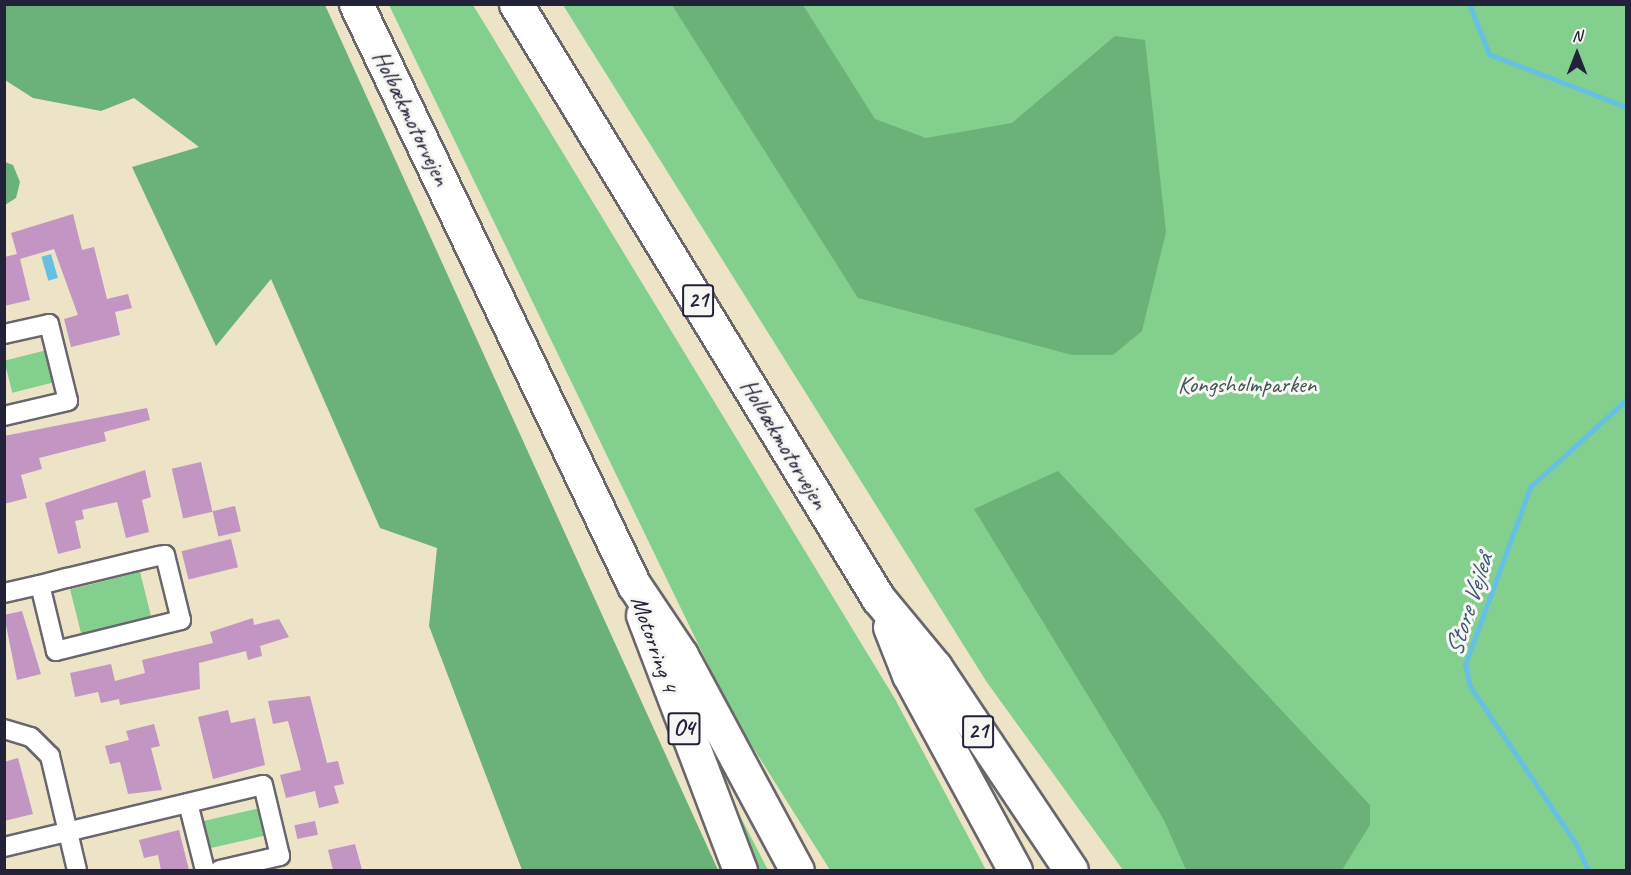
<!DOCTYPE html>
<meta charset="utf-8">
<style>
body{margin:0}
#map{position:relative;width:1631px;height:875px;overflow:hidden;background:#ede3c6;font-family:Caveat,sans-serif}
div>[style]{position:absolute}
.green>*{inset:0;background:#83cf8d;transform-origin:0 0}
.forest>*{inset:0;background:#6ab278}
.water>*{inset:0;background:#65c0e3;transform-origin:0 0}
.stream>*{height:5px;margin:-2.5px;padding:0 2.5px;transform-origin:2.5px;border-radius:2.5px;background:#65c0e3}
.building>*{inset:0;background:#c295c3;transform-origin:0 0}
.roads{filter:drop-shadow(2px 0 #69666c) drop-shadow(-2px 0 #69666c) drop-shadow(0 2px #69666c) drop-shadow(0 -2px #69666c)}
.minor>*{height:18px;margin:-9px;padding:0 9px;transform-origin:9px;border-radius:9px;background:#fff}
.motorway>*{height:33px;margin:-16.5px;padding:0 16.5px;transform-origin:16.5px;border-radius:16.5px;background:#fff}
span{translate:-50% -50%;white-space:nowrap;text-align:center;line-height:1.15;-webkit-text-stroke:6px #f6f6f2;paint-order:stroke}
.shield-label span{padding:2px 4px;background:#f6f6f2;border:2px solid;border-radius:4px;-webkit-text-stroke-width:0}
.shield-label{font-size:22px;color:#22223b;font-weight:700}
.street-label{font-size:24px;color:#22223b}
.park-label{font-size:24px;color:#3f5654}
.water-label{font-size:26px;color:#395976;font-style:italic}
.frame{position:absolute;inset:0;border:6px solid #22223b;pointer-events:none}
.north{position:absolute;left:1547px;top:24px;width:60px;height:60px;-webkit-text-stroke:4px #f6f6f2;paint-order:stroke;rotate:0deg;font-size:16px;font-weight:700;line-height:24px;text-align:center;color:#22223b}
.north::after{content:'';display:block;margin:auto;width:21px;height:27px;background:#22223b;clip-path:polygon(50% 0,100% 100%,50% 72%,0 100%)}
</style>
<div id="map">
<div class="green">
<i style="clip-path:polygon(389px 5px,473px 5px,895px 699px,986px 870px,830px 870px,732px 714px)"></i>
<i style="clip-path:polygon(563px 5px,1626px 5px,1626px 870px,1123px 870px,986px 681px)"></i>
<i style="left:47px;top:350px;width:33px;height:44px;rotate:76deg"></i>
<i style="left:140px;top:572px;width:50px;height:72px;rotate:76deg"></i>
<i style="clip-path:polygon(723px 783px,768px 870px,756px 870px)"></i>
<i style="left:260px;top:808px;width:28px;height:59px;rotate:77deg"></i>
</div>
<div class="forest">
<i style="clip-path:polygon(4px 5px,325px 5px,718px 870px,522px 870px,429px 626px,437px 548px,380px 528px,271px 279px,216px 346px,132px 167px,199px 147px,134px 98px,101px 111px,33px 98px,5px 80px)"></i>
<i style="clip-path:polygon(672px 5px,803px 5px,875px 119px,926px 138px,1012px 123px,1115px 36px,1145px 40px,1166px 232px,1142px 331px,1113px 355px,1072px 355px,858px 298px)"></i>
<i style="clip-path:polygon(5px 162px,13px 165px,20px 182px,16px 198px,5px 205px)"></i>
<i style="clip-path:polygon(1058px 471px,1370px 805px,1370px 825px,1342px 870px,1186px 870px,1164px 820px,974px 509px)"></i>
</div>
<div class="water">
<i style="left:51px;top:254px;width:25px;height:10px;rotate:74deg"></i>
</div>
<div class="stream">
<i style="left:1469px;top:4px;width:54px;rotate:68.2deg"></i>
<i style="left:1489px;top:54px;width:147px;rotate:21.1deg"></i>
<i style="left:1588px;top:870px;width:29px;rotate:-115deg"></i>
<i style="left:1576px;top:844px;width:190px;rotate:-123.9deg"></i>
<i style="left:1470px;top:686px;width:22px;rotate:-103deg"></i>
<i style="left:1465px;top:665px;width:189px;rotate:-69.9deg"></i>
<i style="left:1530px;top:487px;width:130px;rotate:-42.2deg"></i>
</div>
<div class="building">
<i style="clip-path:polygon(73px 214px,82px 250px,94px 247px,107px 299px,128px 294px,132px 308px,115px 312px,120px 335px,71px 347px,64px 319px,78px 315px,54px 249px,20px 259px,30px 300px,4px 306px,4px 257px,17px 254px,11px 233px)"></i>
<i style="clip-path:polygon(147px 408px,150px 420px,104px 432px,106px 441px,39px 458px,42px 469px,21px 475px,27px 498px,4px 504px,4px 436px)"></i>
<i style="left:201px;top:462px;width:51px;height:30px;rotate:77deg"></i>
<i style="clip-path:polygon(145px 470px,151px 497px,142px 500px,149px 532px,126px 538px,117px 502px,82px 510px,84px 519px,75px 521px,81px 548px,58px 554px,45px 503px)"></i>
<i style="left:235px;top:506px;width:26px;height:23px;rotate:77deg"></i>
<i style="left:231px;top:539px;width:29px;height:51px;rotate:76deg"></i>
<i style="clip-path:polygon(22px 611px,41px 674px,17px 680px,4px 615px)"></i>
<i style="clip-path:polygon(253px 618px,254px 625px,279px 619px,289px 637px,260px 646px,262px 656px,248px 660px,246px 651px,199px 663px,200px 689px,120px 705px,119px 699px,101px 703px,98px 692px,75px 697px,70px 673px,111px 664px,115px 681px,145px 673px,142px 660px,213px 643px,210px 632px)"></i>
<i style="clip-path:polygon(310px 696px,327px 763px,338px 761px,344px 784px,334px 786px,339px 803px,319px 808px,315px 791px,286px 798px,280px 775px,301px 770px,288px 721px,273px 724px,268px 701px)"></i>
<i style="clip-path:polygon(228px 710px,231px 723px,255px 718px,265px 765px,213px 779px,198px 717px)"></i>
<i style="clip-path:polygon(154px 724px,160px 746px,151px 748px,162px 790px,128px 794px,120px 762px,110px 764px,105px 746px,129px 740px,126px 731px)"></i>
<i style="clip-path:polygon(18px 758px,33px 814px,4px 821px,4px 762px)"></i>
<i style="left:315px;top:821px;width:14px;height:21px;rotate:78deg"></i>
<i style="clip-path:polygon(179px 830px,189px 870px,161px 870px,158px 855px,144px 858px,139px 840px)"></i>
<i style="clip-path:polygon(355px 844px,362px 870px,333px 870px,328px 850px)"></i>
</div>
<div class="roads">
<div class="minor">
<i style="left:4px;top:334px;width:46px;rotate:-12.5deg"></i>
<i style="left:49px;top:324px;width:79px;rotate:76.1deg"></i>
<i style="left:68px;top:401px;width:66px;rotate:166.8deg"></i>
<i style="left:4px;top:593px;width:37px;rotate:-13deg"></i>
<i style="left:40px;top:585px;width:28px;rotate:-15deg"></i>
<i style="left:67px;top:578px;width:72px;rotate:-13.7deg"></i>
<i style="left:137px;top:561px;width:23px;rotate:-13deg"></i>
<i style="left:159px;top:556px;width:6px;rotate:-9deg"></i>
<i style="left:165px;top:555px;width:67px;rotate:76.2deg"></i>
<i style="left:181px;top:620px;width:129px;rotate:166.1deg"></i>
<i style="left:56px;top:651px;width:68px;rotate:-103.6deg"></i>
<i style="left:4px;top:729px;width:28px;rotate:17deg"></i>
<i style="left:31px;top:737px;width:27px;rotate:45deg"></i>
<i style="left:50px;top:756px;width:117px;rotate:76.7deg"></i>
<i style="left:188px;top:803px;width:69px;rotate:75.8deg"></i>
<i style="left:4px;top:847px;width:266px;rotate:-13.5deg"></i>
<i style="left:263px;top:785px;width:73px;rotate:76.5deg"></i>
<i style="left:280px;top:856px;width:62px;rotate:166.9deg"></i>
</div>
<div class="motorway">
<i style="left:356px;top:4px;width:644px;rotate:64.43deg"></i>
<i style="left:634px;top:585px;width:84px;rotate:56.1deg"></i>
<i style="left:681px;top:655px;width:244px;rotate:61.7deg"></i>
<i style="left:516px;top:4px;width:696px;rotate:58.64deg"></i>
<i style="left:878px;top:598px;width:89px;rotate:50.4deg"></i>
<i style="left:935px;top:667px;width:244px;rotate:56.2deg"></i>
<i style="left:643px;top:615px;width:273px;rotate:69.2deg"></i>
<i style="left:890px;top:627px;width:52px;rotate:68.4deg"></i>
<i style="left:909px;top:675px;width:222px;rotate:61.5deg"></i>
</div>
</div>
<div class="shield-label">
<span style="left:698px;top:301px">21</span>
<span style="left:684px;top:729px">O4</span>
<span style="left:978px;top:732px">21</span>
</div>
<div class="street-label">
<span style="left:411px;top:118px;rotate:64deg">Holbækmotorvejen</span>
<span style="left:784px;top:444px;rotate:59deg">Holbækmotorvejen</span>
<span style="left:654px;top:644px;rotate:71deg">Motorring 4</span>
</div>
<div class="park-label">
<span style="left:1247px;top:385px">Kongsholmparken</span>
</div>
<div class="water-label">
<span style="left:1469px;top:605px;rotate:-72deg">Store Vejleå</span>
</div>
<div class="frame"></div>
<div class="north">N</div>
</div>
